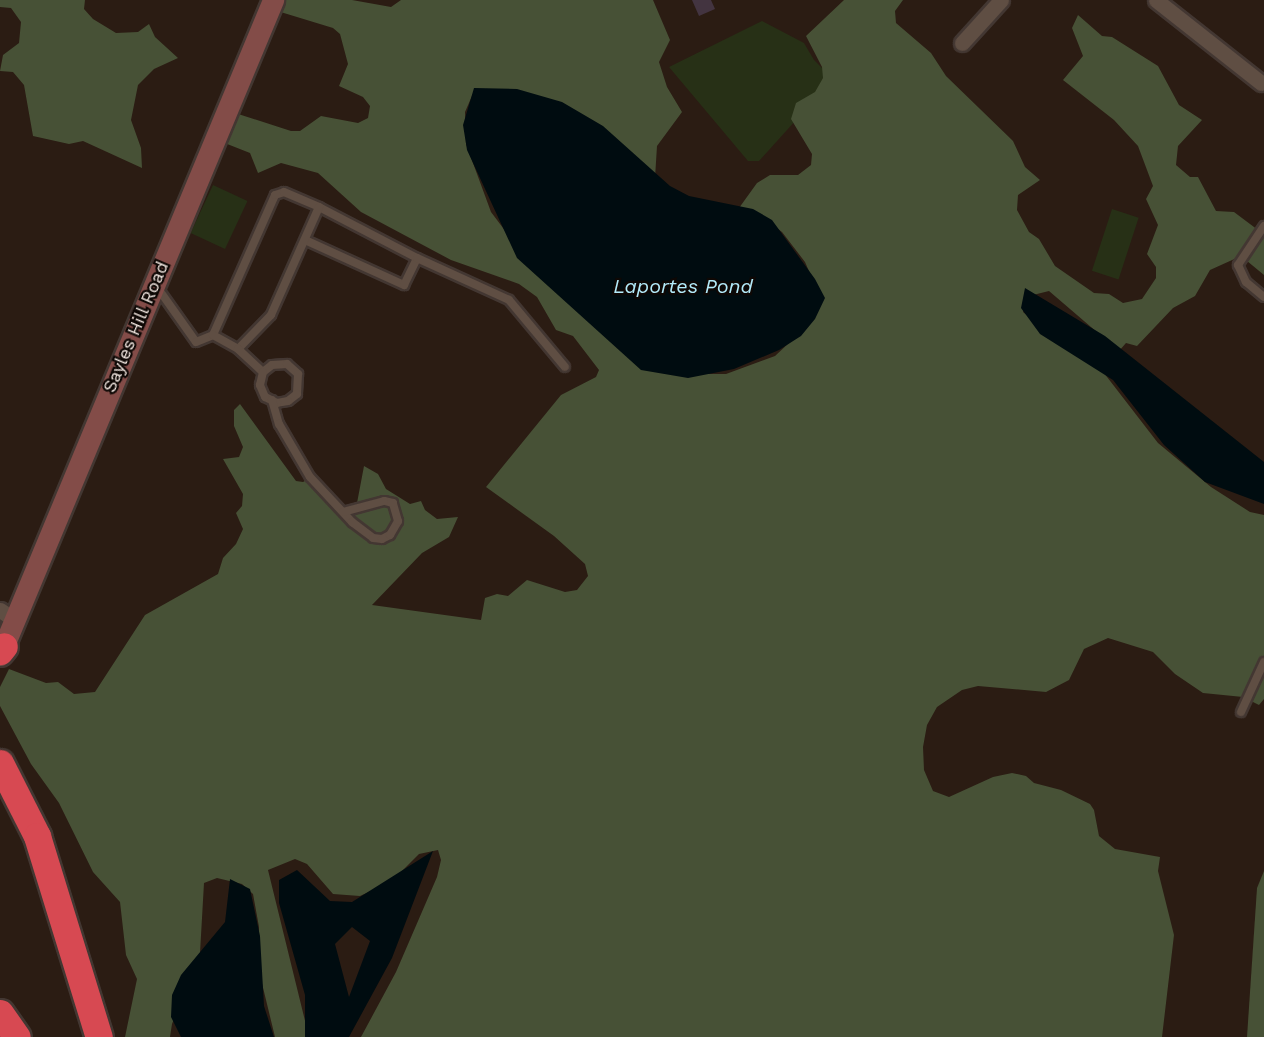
<!DOCTYPE html>
<style>
body{margin:0}
#map{position:relative;width:1264px;height:1037px;overflow:hidden;background:#2b1c13;font-family:"Work Sans",sans-serif}
div>[style]{position:absolute}
.green>*{inset:0;background:#273016;transform-origin:0 0}
.forest>*{inset:0;background:#475136}
.water>*{inset:0;background:#000c10}
.building>*{inset:0;background:#433440}
.roads{filter:drop-shadow(2px 0 #433732) drop-shadow(-2px 0 #433732) drop-shadow(0 2px #433732) drop-shadow(0 -2px #433732)}
.service>*{height:8px;margin:-4px;padding:0 4px;transform-origin:4px;border-radius:4px;background:#5f4e43}
.minor>*{height:15px;margin:-7.5px;padding:0 7.5px;transform-origin:7.5px;border-radius:7.5px;background:#5f4e43}
.secondary>*{height:21px;margin:-10.5px;padding:0 10.5px;transform-origin:10.5px;border-radius:10.5px;background:#834c48}
.motorway>*{height:27px;margin:-13.5px;padding:0 13.5px;transform-origin:13.5px;border-radius:13.5px;background:#d74952}
span{translate:-50% -50%;white-space:nowrap;text-align:center;line-height:1.15;-webkit-text-stroke:4.5px #0e0805;paint-order:stroke}
.street-label{font-size:18px;color:#efe4de}
.water-label{font-size:20px;color:#b3ebfa;font-style:italic}
</style>
<div id="map">
<div class="green">
<i style="clip-path:polygon(762px 21px,804px 43px,814px 60px,833px 79px,759px 161px,748px 161px,669px 67px)"></i>
<i style="left:213px;top:185px;width:38px;height:53px;rotate:25deg"></i>
<i style="left:1112px;top:209px;width:28px;height:65px;rotate:18deg"></i>
</div>
<div class="forest">
<i style="clip-path:polygon(0 0,85px 0,84px 9px,93px 19px,116px 33px,138px 32px,149px 24px,155px 37px,178px 58px,154px 69px,138px 85px,131px 120px,141px 148px,142px 168px,83px 141px,69px 144px,33px 136px,24px 85px,13px 72px,0 71px,3px 55px,19px 43px,21px 22px,11px 8px,0 7px)"></i>
<i style="clip-path:polygon(274px 0,352px 0,391px 7px,401px 0,653px 0,670px 40px,659px 62px,667px 87px,682px 112px,657px 146px,655px 178px,633px 154px,578px 124px,480px 92px,472px 96px,465px 112px,466px 144px,491px 212px,531px 265px,681px 374px,726px 374px,775px 356px,790px 342px,815px 285px,805px 262px,782px 232px,762px 217px,739px 208px,757px 183px,770px 175px,798px 175px,811px 165px,812px 154px,791px 119px,796px 103px,815px 92px,823px 78px,822px 67px,806px 36px,844px 0,903px 0,895px 11px,896px 23px,931px 53px,946px 76px,1013px 141px,1025px 167px,1040px 180px,1018px 195px,1017px 210px,1029px 232px,1039px 239px,1055px 266px,1094px 293px,1109px 294px,1123px 303px,1142px 299px,1156px 278px,1156px 267px,1147px 254px,1158px 225px,1146px 199px,1153px 186px,1138px 146px,1114px 120px,1063px 80px,1083px 56px,1072px 28px,1078px 15px,1102px 36px,1112px 37px,1158px 66px,1179px 105px,1202px 120px,1178px 146px,1176px 165px,1190px 177px,1198px 177px,1216px 211px,1234px 212px,1258px 230px,1264px 228px,1264px 275px,1241px 256px,1210px 270px,1195px 296px,1173px 308px,1137px 346px,1126px 343px,1119px 351px,1049px 291px,1029px 296px,1023px 312px,1051px 335px,1087px 351px,1158px 443px,1211px 487px,1250px 512px,1264px 515px,1264px 699px,1259px 705px,1243px 697px,1203px 693px,1175px 674px,1153px 652px,1108px 638px,1084px 649px,1069px 680px,1046px 692px,978px 686px,962px 690px,937px 707px,927px 725px,923px 747px,924px 770px,933px 791px,949px 797px,993px 777px,1012px 773px,1026px 776px,1034px 783px,1061px 790px,1090px 804px,1094px 810px,1099px 836px,1115px 849px,1160px 857px,1158px 871px,1174px 935px,1162px 1037px,361px 1037px,396px 972px,437px 877px,441px 860px,438px 850px,419px 854px,392px 881px,360px 896px,333px 894px,307px 864px,295px 859px,268px 870px,309px 1037px,275px 1037px,258px 967px,259px 927px,253px 894px,242px 884px,217px 878px,204px 883px,200px 953px,172px 1024px,170px 1037px,125px 1037px,137px 979px,126px 955px,120px 902px,93px 872px,59px 803px,31px 764px,0 706px,0 687px,9px 669px,46px 683px,58px 682px,74px 694px,95px 692px,145px 615px,218px 574px,223px 558px,236px 544px,243px 529px,236px 513px,242px 506px,243px 494px,223px 459px,239px 457px,243px 447px,234px 426px,234px 410px,240px 404px,296px 481px,303px 482px,314px 476px,346px 510px,357px 503px,364px 466px,378px 474px,386px 489px,410px 504px,421px 501px,425px 510px,437px 519px,458px 517px,449px 537px,422px 553px,372px 605px,481px 620px,485px 598px,497px 594px,508px 596px,527px 580px,565px 592px,577px 590px,588px 576px,585px 564px,554px 536px,486px 487px,561px 395px,596px 377px,599px 370px,573px 336px,556px 330px,537px 297px,519px 284px,451px 260px,361px 212px,318px 173px,281px 163px,258px 173px,250px 153px,217px 140px,229px 111px,291px 131px,300px 131px,321px 116px,358px 123px,368px 118px,370px 106px,363px 97px,339px 86px,348px 64px,340px 34px,333px 28px,274px 10px)"></i>
<i style="clip-path:polygon(1264px 871px,1264px 1037px,1247px 1037px,1257px 888px)"></i>
</div>
<div class="water">
<i style="clip-path:polygon(474px 88px,517px 89px,562px 102px,603px 126px,670px 186px,689px 196px,753px 209px,772px 220px,815px 279px,825px 298px,815px 319px,801px 336px,779px 350px,734px 369px,688px 378px,641px 370px,517px 258px,467px 150px,463px 125px)"></i>
<i style="clip-path:polygon(1025px 288px,1105px 336px,1264px 462px,1264px 504px,1205px 482px,1164px 445px,1113px 380px,1040px 334px,1021px 308px)"></i>
<i style="clip-path:polygon(evenodd,433px 851px,392px 958px,349px 1037px,305px 1037px,305px 995px,279px 903px,279px 880px,297px 870px,330px 901px,352px 902px,433px 851px,352px 927px,370px 941px,349px 997px,335px 944px,352px 927px)"></i>
<i style="clip-path:polygon(230px 879px,250px 889px,260px 936px,264px 1006px,274px 1037px,181px 1037px,171px 1017px,172px 995px,181px 975px,225px 922px)"></i>
</div>
<div class="building">
<i style="clip-path:polygon(692px 0,711px 0,715px 9px,699px 16px)"></i>
</div>
<div class="roads">
<div class="service">
<i style="left:1264px;top:226px;width:47px;rotate:123.7deg"></i>
<i style="left:1238px;top:265px;width:19px;rotate:65deg"></i>
<i style="left:1246px;top:282px;width:23px;rotate:40deg"></i>
<i style="left:305px;top:240px;width:109px;rotate:24.4deg"></i>
<i style="left:404px;top:285px;width:30px;rotate:-64deg"></i>
<i style="left:417px;top:258px;width:110px;rotate:-152.5deg"></i>
<i style="left:417px;top:258px;width:101px;rotate:24.5deg"></i>
<i style="left:509px;top:300px;width:87px;rotate:50.1deg"></i>
<i style="left:157px;top:287px;width:67px;rotate:54.7deg"></i>
<i style="left:196px;top:342px;width:18px;rotate:-22deg"></i>
<i style="left:213px;top:335px;width:153px;rotate:-66.1deg"></i>
<i style="left:275px;top:195px;width:9px;rotate:-18deg"></i>
<i style="left:284px;top:192px;width:38px;rotate:23deg"></i>
<i style="left:319px;top:207px;width:118px;rotate:114deg"></i>
<i style="left:271px;top:315px;width:47px;rotate:134.1deg"></i>
<i style="left:213px;top:335px;width:29px;rotate:29deg"></i>
<i style="left:238px;top:349px;width:34px;rotate:43deg"></i>
<i style="left:263px;top:372px;width:11px;rotate:-38deg"></i>
<i style="left:272px;top:365px;width:15px;rotate:-4deg"></i>
<i style="left:287px;top:364px;width:15px;rotate:42deg"></i>
<i style="left:298px;top:374px;width:20px;rotate:93deg"></i>
<i style="left:297px;top:394px;width:11px;rotate:142deg"></i>
<i style="left:288px;top:401px;width:11px;rotate:170deg"></i>
<i style="left:277px;top:403px;width:13px;rotate:-153deg"></i>
<i style="left:265px;top:397px;width:13px;rotate:-113deg"></i>
<i style="left:260px;top:385px;width:13px;rotate:-77deg"></i>
<i style="left:272px;top:400px;width:25px;rotate:74deg"></i>
<i style="left:279px;top:424px;width:61px;rotate:59.7deg"></i>
<i style="left:310px;top:477px;width:62px;rotate:47deg"></i>
<i style="left:352px;top:522px;width:26px;rotate:37deg"></i>
<i style="left:373px;top:538px;width:9px;rotate:6deg"></i>
<i style="left:382px;top:539px;width:9px;rotate:-27deg"></i>
<i style="left:390px;top:535px;width:16px;rotate:-60deg"></i>
<i style="left:398px;top:521px;width:19px;rotate:-106deg"></i>
<i style="left:393px;top:503px;width:9px;rotate:-167deg"></i>
<i style="left:384px;top:501px;width:42px;rotate:165deg"></i>
<i style="left:1241px;top:712px;width:55px;rotate:-65.3deg"></i>
</div>
<div class="minor">
<i style="left:1156px;top:0;width:134px;rotate:38.3deg"></i>
<i style="left:962px;top:43px;width:58px;rotate:-47.8deg"></i>
<i style="left:0;top:610px;width:18px;rotate:34deg"></i>
</div>
<div class="secondary">
<i style="left:0;top:655px;width:710px;rotate:-67.37deg"></i>
</div>
<div class="motorway">
<i style="left:0;top:651px;width:6px;rotate:-51deg"></i>
<i style="left:0;top:763px;width:82px;rotate:63.1deg"></i>
<i style="left:37px;top:836px;width:210px;rotate:72.9deg"></i>
<i style="left:0;top:1013px;width:29px;rotate:55deg"></i>
</div>
</div>
<div class="street-label">
<span style="left:136px;top:327px;rotate:-67deg">Sayles Hill Road</span>
</div>
<div class="water-label">
<span style="left:683px;top:286px">Laportes Pond</span>
</div>
</div>
